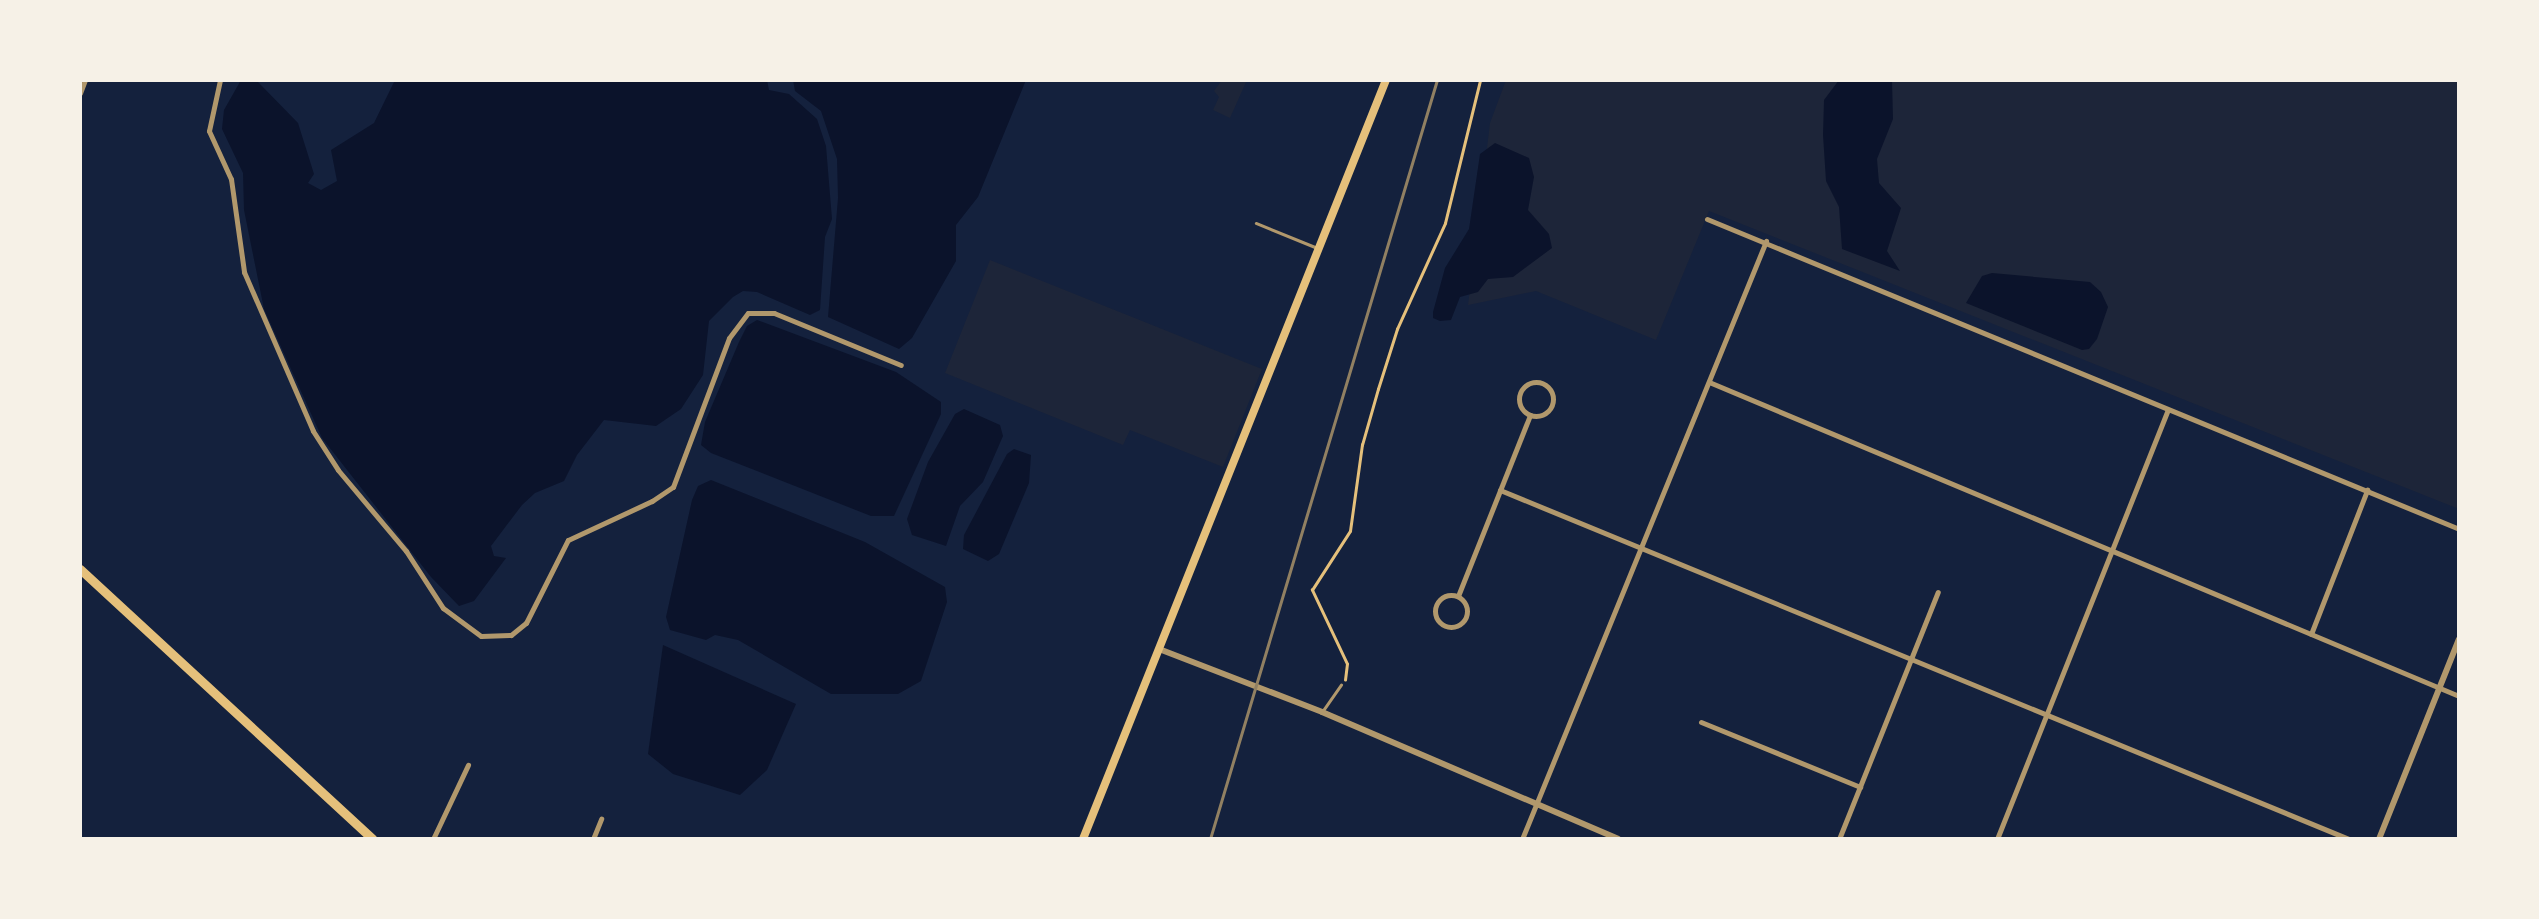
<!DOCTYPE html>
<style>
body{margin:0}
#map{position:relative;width:2539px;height:919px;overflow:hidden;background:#14213d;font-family:"Alegreya Sans",sans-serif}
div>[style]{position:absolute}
.green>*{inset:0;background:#1d2539}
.water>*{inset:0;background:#0b132b}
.path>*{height:2.5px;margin:-1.25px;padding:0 1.25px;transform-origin:1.25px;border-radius:1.25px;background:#e5c07b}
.service>*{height:2.5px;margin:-1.25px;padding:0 1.25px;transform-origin:1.25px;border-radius:1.25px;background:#b1986c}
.minor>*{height:5px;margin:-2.5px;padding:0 2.5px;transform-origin:2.5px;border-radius:2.5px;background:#b1986c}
.minor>.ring{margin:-2.5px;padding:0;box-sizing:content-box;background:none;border:5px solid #b1986c;border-radius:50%}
.tertiary>*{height:6px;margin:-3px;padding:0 3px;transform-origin:3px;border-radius:3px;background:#b1986c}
.secondary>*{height:8px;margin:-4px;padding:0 4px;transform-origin:4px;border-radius:4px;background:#e5c07b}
.primary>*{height:9px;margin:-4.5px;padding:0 4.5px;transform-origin:4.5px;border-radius:4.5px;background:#e5c07b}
.rail>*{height:2.5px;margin:-1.25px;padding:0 1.25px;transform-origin:1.25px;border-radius:1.25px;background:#918062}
span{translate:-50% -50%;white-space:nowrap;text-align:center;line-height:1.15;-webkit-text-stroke:9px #f6f1e7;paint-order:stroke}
.frame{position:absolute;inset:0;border:82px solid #f6f1e7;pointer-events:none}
</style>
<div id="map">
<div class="green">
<i style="clip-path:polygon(1222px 80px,1247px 80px,1230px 118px,1213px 110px,1219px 97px,1214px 91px)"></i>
<i style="clip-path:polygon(1506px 80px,2459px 80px,2459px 509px,1709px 211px,1656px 340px,1536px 291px,1468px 305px,1490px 123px)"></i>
<i style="clip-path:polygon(990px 260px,1262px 369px,1223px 467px,1130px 430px,1123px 445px,945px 373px)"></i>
</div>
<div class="water">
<i style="clip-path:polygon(241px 80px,257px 81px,298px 123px,314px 174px,308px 183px,321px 190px,337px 181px,331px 150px,374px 123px,395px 80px,767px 80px,769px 90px,789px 94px,817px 119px,826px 146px,832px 219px,825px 237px,820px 310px,810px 315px,757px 292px,743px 291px,733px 297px,709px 321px,703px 375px,681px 409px,656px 426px,604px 420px,577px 455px,564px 481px,535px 493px,522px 505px,491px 546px,494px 556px,506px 558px,474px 601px,459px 606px,431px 577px,322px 438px,264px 309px,244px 210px,243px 173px,222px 129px,224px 110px)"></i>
<i style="clip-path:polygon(793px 80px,1026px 80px,978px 197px,956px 225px,956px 261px,912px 338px,899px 349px,828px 317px,838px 198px,837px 159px,821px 111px,795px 91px)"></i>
<i style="clip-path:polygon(1839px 80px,1892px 80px,1893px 119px,1877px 159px,1879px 183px,1901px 208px,1887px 251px,1900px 271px,1842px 249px,1839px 207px,1826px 181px,1823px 135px,1824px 100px)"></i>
<i style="clip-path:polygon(1495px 143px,1529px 158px,1534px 177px,1528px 210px,1549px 234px,1552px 248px,1513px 277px,1488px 279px,1478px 292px,1460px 297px,1451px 320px,1440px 321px,1433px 318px,1433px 312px,1445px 268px,1469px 229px,1480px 154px)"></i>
<i style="clip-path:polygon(1992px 273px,2090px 282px,2101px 292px,2108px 307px,2097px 339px,2089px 349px,2082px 350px,1966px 303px,1982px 276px)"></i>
<i style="clip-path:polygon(757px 320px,896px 372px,941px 402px,941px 414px,894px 516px,871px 516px,711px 453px,701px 445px,705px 422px,739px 342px,747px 326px)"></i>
<i style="clip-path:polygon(964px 409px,1000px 425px,1003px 436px,983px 482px,960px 506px,946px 546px,912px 535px,907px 519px,928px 462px,955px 414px)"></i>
<i style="clip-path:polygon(1014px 449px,1031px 455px,1029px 483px,999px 554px,988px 561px,963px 549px,964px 535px,1007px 454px)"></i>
<i style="clip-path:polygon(711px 480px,865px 542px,945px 587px,947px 602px,921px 681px,898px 694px,831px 694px,738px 640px,715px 635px,706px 640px,670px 630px,666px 617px,692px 500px,698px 486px)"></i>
<i style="clip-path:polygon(663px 645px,796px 704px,767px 770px,740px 795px,673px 774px,648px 754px)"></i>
</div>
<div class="path">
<i style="left:1345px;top:680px;width:16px;rotate:-83deg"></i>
<i style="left:1347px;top:664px;width:82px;rotate:-115.3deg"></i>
<i style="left:1312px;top:590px;width:70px;rotate:-57.2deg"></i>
<i style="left:1350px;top:531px;width:87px;rotate:-82.1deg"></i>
<i style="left:1362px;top:445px;width:58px;rotate:-74.1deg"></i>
<i style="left:1378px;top:389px;width:63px;rotate:-72.4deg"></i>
<i style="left:1397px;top:329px;width:116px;rotate:-65.6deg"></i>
<i style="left:1445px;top:223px;width:147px;rotate:-76.2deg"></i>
</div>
<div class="service">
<i style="left:1256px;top:223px;width:64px;rotate:22.1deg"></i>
<i style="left:1322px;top:712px;width:33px;rotate:-55deg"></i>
</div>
<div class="minor">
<i style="left:220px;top:80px;width:52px;rotate:102.2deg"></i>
<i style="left:209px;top:131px;width:53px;rotate:65.4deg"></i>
<i style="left:231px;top:179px;width:94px;rotate:82deg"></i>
<i style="left:244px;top:272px;width:173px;rotate:66.5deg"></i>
<i style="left:313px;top:431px;width:46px;rotate:57.3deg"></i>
<i style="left:338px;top:470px;width:106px;rotate:50deg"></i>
<i style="left:406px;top:551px;width:68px;rotate:57deg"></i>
<i style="left:443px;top:608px;width:47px;rotate:36.4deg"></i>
<i style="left:481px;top:636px;width:30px;rotate:-2deg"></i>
<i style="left:511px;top:635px;width:19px;rotate:-39deg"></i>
<i style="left:526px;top:623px;width:93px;rotate:-63.2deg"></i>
<i style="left:568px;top:540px;width:93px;rotate:-24.9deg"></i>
<i style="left:652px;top:501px;width:25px;rotate:-34deg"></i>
<i style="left:673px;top:487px;width:159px;rotate:-69.4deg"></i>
<i style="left:729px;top:338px;width:31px;rotate:-53deg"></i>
<i style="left:748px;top:313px;width:26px"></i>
<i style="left:774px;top:313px;width:137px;rotate:22.3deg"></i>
<i style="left:80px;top:93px;width:14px;rotate:-69deg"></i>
<i style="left:1707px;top:219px;width:813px;rotate:22.4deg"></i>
<i style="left:1709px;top:382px;width:813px;rotate:22.72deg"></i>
<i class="ring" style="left:1519px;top:382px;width:29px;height:29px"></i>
<i style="left:1500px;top:490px;width:918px;rotate:22.35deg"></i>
<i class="ring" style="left:1435px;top:595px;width:27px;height:27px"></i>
<i style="left:1458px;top:596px;width:195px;rotate:-68.3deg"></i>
<i style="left:2311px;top:634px;width:155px;rotate:-68.7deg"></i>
<i style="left:1701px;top:722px;width:172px;rotate:22.2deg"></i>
<i style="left:433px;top:839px;width:82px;rotate:-64.7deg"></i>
<i style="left:593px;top:839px;width:22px;rotate:-68deg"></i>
<i style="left:1522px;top:839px;width:646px;rotate:-67.8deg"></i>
<i style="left:1839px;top:839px;width:266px;rotate:-68.2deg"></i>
<i style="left:1997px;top:839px;width:462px;rotate:-68.3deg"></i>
</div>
<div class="tertiary">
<i style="left:1159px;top:649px;width:175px;rotate:21.1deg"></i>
<i style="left:1322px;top:712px;width:322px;rotate:23.2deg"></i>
<i style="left:2379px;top:839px;width:215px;rotate:-68.2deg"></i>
</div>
<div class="secondary">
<i style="left:1083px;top:839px;width:817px;rotate:-68.24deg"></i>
</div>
<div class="primary">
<i style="left:80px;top:569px;width:398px;rotate:42.7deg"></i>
</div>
<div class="rail">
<i style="left:1210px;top:839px;width:792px;rotate:-73.35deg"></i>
</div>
<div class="frame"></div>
</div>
